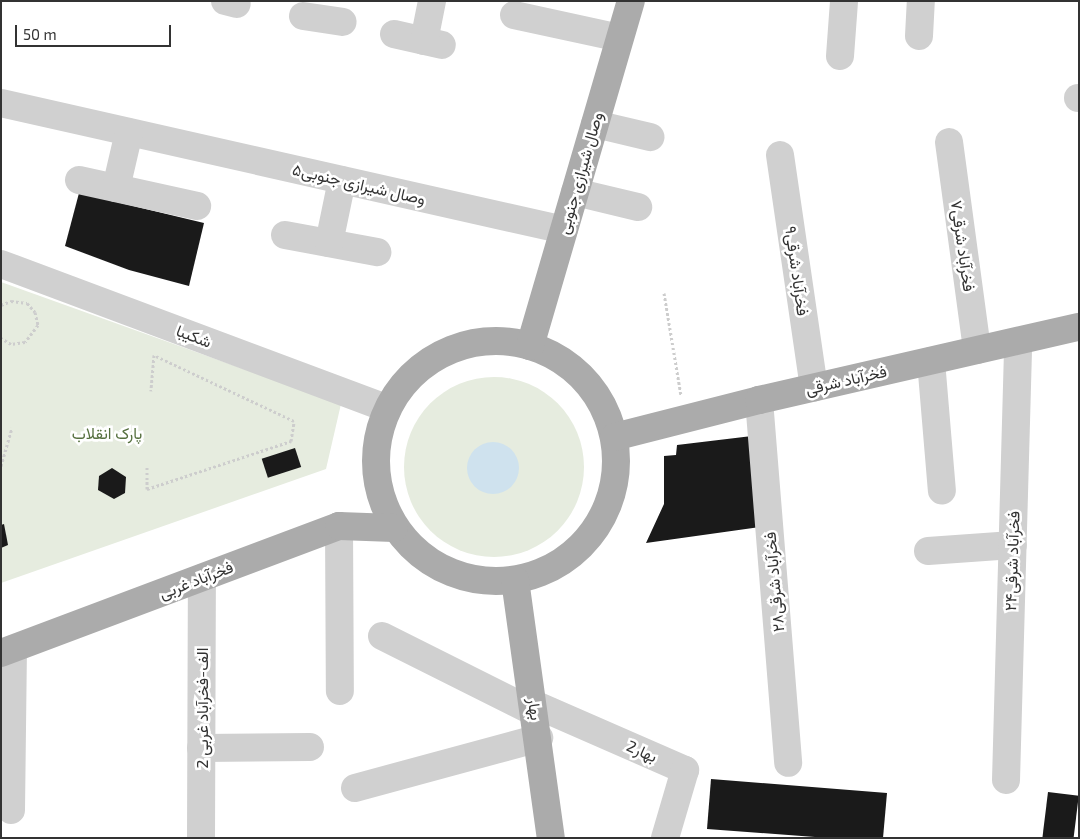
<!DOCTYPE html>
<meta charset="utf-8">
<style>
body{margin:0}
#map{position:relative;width:1080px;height:839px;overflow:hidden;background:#fff;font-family:"Exo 2",Vazirmatn,sans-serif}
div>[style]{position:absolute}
.green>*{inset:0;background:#e6ecdf}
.round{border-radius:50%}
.water>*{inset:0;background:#cfe2ee}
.building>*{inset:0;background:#1a1a1a;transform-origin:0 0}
.path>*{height:3px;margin-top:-1.5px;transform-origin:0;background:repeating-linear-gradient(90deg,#cdcdcd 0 2.5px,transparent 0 5px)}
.minor>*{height:28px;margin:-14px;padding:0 14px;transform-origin:14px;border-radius:14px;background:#d0d0d0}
.major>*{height:28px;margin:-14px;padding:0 14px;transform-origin:14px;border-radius:14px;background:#ababab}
.major>.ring{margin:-14px;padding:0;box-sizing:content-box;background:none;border:28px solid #ababab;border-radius:50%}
span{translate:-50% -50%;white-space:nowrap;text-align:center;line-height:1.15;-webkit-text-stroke:5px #fff;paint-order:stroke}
.street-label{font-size:16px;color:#333}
.park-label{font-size:16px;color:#56703f}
.frame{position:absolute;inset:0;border:2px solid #333;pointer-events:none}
.scale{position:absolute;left:15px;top:25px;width:156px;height:22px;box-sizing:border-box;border:2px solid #333;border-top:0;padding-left:6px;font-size:15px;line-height:18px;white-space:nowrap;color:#333;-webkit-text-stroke:4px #fff;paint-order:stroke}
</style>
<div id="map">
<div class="green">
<i style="clip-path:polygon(1px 282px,341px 404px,326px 469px,1px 583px)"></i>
<i class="round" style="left:404px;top:377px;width:180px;height:180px"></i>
</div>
<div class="water">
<i class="round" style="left:467px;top:442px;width:52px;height:52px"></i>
</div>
<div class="building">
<i style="clip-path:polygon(79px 193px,204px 223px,189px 286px,129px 270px,65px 246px)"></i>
<i style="clip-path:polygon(752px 436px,760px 527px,646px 543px,664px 504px,664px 456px,676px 455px,677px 445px)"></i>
<i style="left:295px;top:448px;width:20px;height:35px;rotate:72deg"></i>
<i style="clip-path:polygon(112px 468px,126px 477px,125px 493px,114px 499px,98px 490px,99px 476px)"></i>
<i style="clip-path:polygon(4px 524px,8px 545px,1px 548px,1px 525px)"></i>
<i style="clip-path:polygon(711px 779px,887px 793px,883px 838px,828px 838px,707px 829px)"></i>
<i style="left:1048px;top:792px;width:31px;height:46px;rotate:7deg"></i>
</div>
<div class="path">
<i style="left:664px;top:293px;width:104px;rotate:80.6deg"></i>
<i style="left:1px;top:305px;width:11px;rotate:-22deg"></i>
<i style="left:11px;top:301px;width:16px;rotate:7deg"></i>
<i style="left:27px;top:303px;width:12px;rotate:48deg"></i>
<i style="left:35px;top:312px;width:13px;rotate:77deg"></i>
<i style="left:38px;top:325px;width:21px;rotate:127deg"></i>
<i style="left:25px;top:342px;width:14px;rotate:172deg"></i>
<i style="left:11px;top:344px;width:12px;rotate:-149deg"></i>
<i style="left:1px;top:466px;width:40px;rotate:-74deg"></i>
<i style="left:147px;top:467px;width:22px;rotate:90deg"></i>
<i style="left:147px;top:489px;width:152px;rotate:-18.4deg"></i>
<i style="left:291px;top:441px;width:20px;rotate:-81deg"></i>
<i style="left:294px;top:421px;width:155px;rotate:-154.8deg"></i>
<i style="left:154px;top:355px;width:36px;rotate:95deg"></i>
</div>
<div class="minor">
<i style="left:225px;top:1px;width:12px;rotate:14deg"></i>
<i style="left:514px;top:15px;width:108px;rotate:12.2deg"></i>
<i style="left:303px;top:16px;width:40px;rotate:8.5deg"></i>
<i style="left:394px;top:34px;width:49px;rotate:12.9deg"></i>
<i style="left:919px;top:36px;width:35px;rotate:-87deg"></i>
<i style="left:424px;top:41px;width:41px;rotate:-78.7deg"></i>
<i style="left:840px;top:56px;width:55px;rotate:-85.8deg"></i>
<i style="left:1078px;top:98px;width:1px"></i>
<i style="left:1px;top:103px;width:577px;rotate:12.71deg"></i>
<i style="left:595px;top:124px;width:57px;rotate:13.3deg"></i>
<i style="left:949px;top:142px;width:210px;rotate:82.3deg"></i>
<i style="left:780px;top:155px;width:235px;rotate:81.7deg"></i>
<i style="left:79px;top:180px;width:121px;rotate:12.4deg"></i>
<i style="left:116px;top:188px;width:57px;rotate:-76.9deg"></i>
<i style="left:575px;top:192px;width:65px;rotate:13.4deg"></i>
<i style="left:285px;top:235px;width:94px;rotate:10.5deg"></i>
<i style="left:329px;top:243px;width:64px;rotate:-78.3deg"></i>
<i style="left:1px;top:264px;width:412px;rotate:20.5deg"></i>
<i style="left:931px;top:361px;width:130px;rotate:85.2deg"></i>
<i style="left:759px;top:400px;width:364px;rotate:85.4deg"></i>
<i style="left:339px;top:526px;width:165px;rotate:89.7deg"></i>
<i style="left:928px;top:551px;width:85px;rotate:-4deg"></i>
<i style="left:382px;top:636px;width:172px;rotate:26.6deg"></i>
<i style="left:534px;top:704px;width:165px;rotate:23.6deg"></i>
<i style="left:685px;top:770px;width:71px;rotate:106.4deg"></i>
<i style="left:201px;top:748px;width:109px;rotate:-0.5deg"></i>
<i style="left:1006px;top:780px;width:439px;rotate:-88.4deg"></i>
<i style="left:355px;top:788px;width:191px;rotate:-15.2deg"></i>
<i style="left:11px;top:810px;width:161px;rotate:-89.3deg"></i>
<i style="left:201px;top:838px;width:260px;rotate:-89.8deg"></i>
</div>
<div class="major">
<i class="ring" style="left:376px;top:341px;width:212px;height:212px"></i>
<i style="left:530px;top:346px;width:359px;rotate:-73.7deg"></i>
<i style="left:614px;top:437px;width:150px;rotate:-14.3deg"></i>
<i style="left:759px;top:400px;width:328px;rotate:-12.9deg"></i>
<i style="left:515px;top:580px;width:260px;rotate:82.1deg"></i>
<i style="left:1px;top:653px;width:361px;rotate:-20.6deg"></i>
<i style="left:339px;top:526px;width:55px;rotate:2.1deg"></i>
</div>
<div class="street-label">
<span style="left:580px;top:173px;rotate:-74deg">وصال شیرازی جنوبی</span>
<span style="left:359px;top:184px;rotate:13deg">۵وصال شیرازی جنوبی</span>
<span style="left:963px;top:246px;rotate:82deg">فخرآباد شرقی۷</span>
<span style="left:797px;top:271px;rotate:82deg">فخرآباد شرقی۹</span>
<span style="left:194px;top:336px;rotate:21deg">شکیبا</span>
<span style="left:846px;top:380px;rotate:-13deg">فخرآباد شرقی</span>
<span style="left:1012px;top:561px;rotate:-88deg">فخرآباد شرقی۲۴</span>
<span style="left:196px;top:580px;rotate:-21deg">فخرآباد غربی</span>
<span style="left:774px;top:582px;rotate:-95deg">فخرآباد شرقی۲۸</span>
<span style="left:202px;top:708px;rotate:-90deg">2 الف-فخرآباد غربی</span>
<span style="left:535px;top:709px;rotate:82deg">بهار</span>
<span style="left:642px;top:751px;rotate:24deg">2بهار</span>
</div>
<div class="park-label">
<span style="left:107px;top:433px">پارک انقلاب</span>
</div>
<div class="frame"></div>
<div class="scale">50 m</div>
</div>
